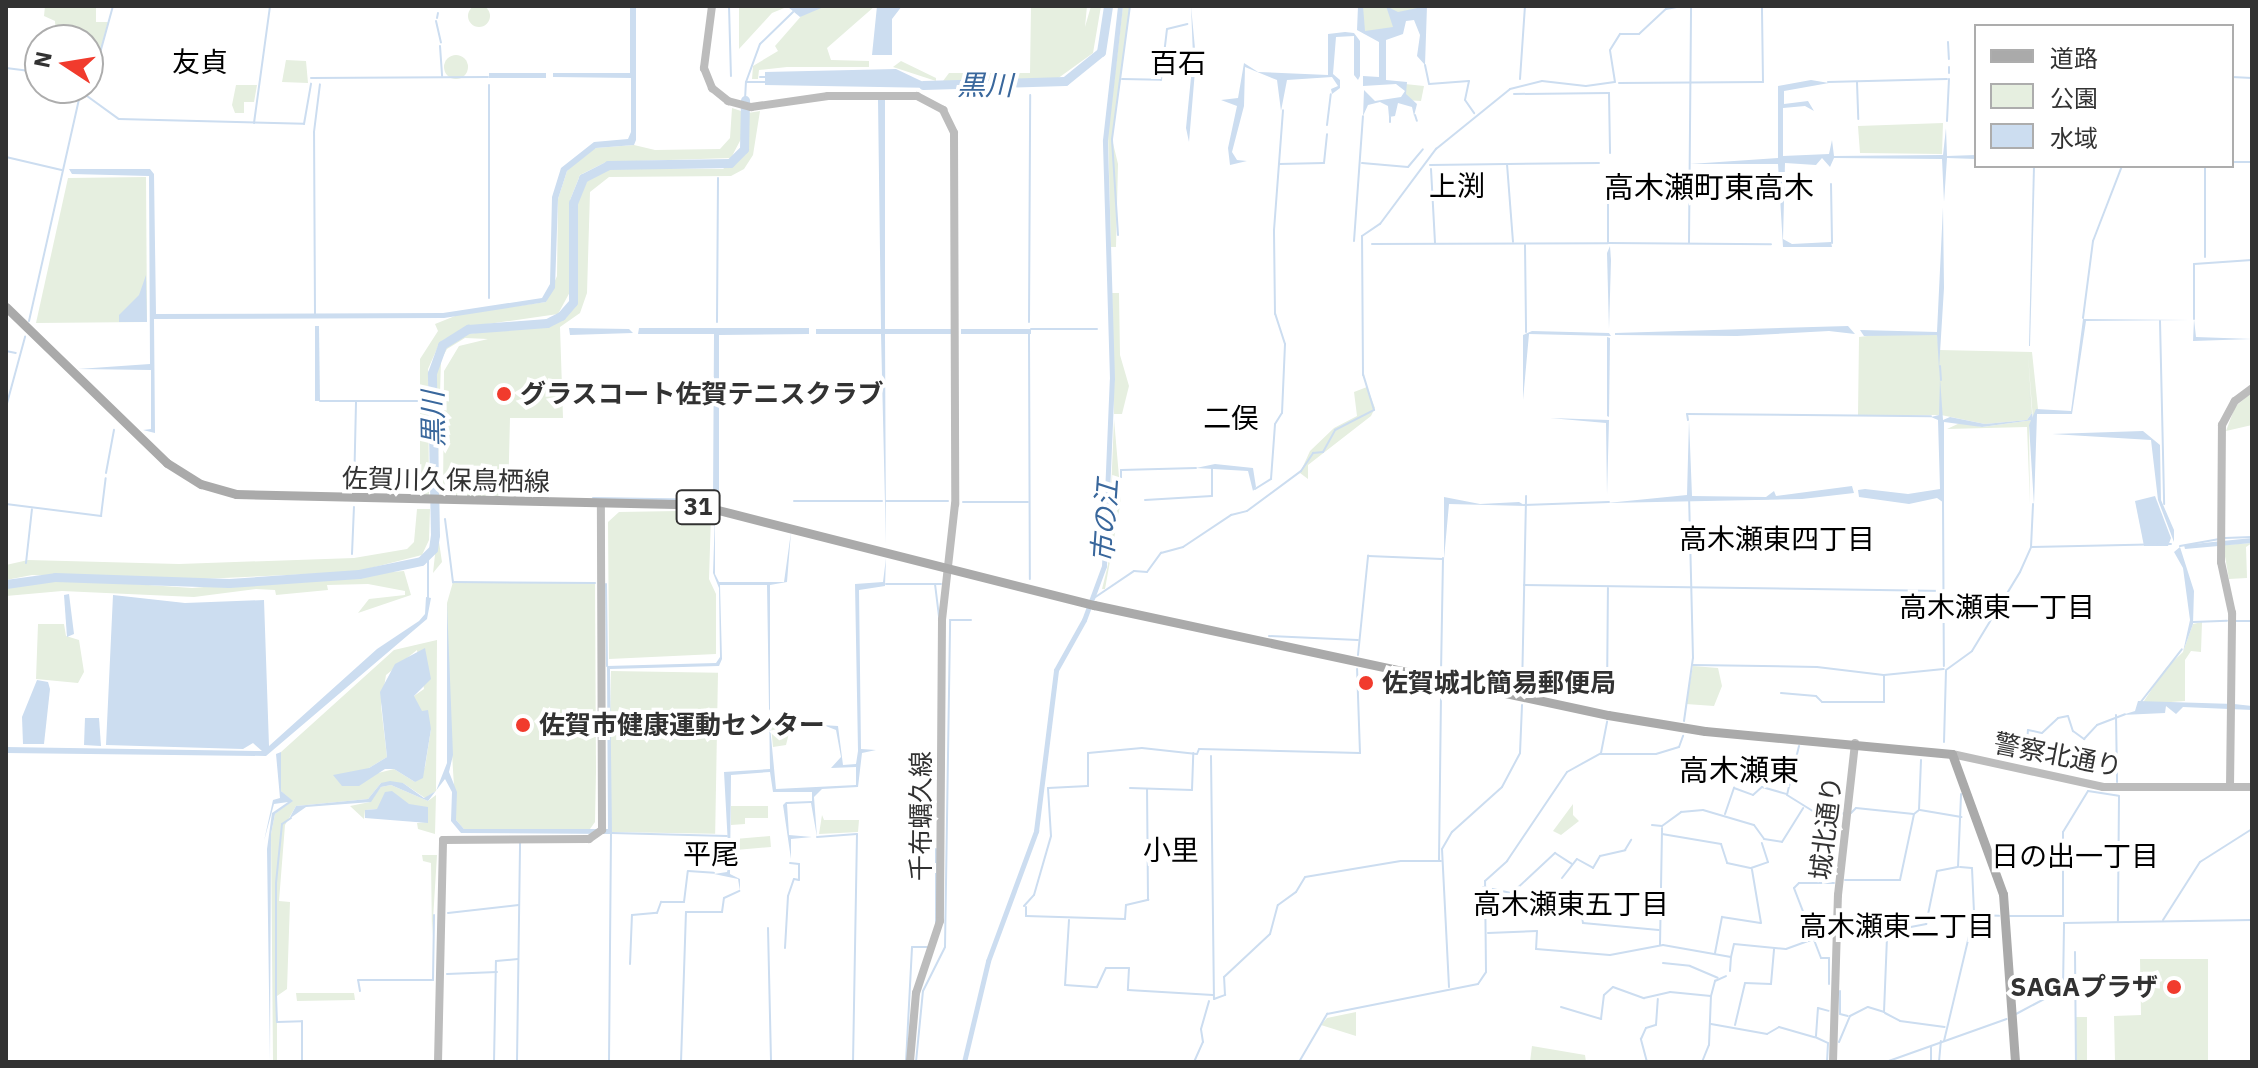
<!DOCTYPE html>
<meta charset="utf-8">
<style>
body{margin:0}
#map{position:relative;width:2258px;height:1068px;overflow:hidden;background:#fff;font-family:"IBM Plex Sans","Noto Sans JP",sans-serif}
div>[style]{position:absolute}
.green>*{inset:0;background:#e6efe0;transform-origin:0 0}
.round{border-radius:50%}
.water>*{inset:0;background:#ccddf0;transform-origin:0 0}
.stream>*{height:2px;margin:-1px;padding:0 1px;transform-origin:1px;border-radius:1px;background:#ccddf0}
.canal>*{height:5px;margin:-2.5px;padding:0 2.5px;transform-origin:2.5px;border-radius:2.5px;background:#ccddf0}
.river>*{height:9px;margin:-4.5px;padding:0 4.5px;transform-origin:4.5px;border-radius:4.5px;background:#ccddf0}
.secondary>*{height:8px;margin:-4px;padding:0 4px;transform-origin:4px;border-radius:4px;background:#bcbcbc}
.primary>*{height:9px;margin:-4.5px;padding:0 4.5px;transform-origin:4.5px;border-radius:4.5px;background:#aaa}
.dots>*{width:22px;height:22px;translate:-50% -50%;box-sizing:border-box;border:4px solid #fff;border-radius:50%}
span{translate:-50% -50%;white-space:nowrap;text-align:center;line-height:1.15;-webkit-text-stroke:8px #fff;paint-order:stroke}
.shield-label span{padding:2px 6px;background:#fff;border:2px solid;border-radius:6px;-webkit-text-stroke-width:0}
.shield-label{font-size:24px;color:#323232;font-weight:700}
.poi-label{font-size:26px;color:#323232;font-weight:700}
.left{translate:0 -50%;text-align:left}
.right{translate:-100% -50%;text-align:right}
.street-label{font-size:26px;color:#323232}
.neighbourhood-label{font-size:28px;color:#000}
.water-label{font-size:28px;color:#39679c;font-style:italic}
.quarter-label{font-size:30px;color:#000}
.frame{position:absolute;inset:0;border:8px solid #323232;pointer-events:none}
.legend{position:absolute;left:1974px;top:24px;width:260px;height:144px;box-sizing:border-box;background:#fff;border:2px solid #adadad;margin:0;padding:10px 14px;list-style:none;font-size:24px;color:#323232}
.legend li{display:flex;align-items:center;gap:16px;height:40px}
.legend b{width:40px;border:2px solid #adadad}
.north{position:absolute;left:24px;top:24px;width:80px;height:80px;box-sizing:border-box;background:#fff;border:2px solid #adadad;border-radius:50%;rotate:282deg;font-size:22px;font-weight:700;line-height:32px;text-align:center;color:#323232}
.north::after{content:'';display:block;margin:auto;width:28px;height:36px;background:#f13b2d;clip-path:polygon(50% 0,100% 100%,50% 72%,0 100%)}
</style>
<div id="map">
<div class="green">
<i class="round" style="left:468px;top:5px;width:22px;height:22px"></i>
<i style="clip-path:polygon(45px 6px,96px 6px,96px 22px,108px 22px,100px 52px,88px 50px,88px 40px,56px 40px,55px 21px,44px 16px)"></i>
<i style="clip-path:polygon(739px 6px,789px 6px,772px 13px,739px 49px)"></i>
<i style="clip-path:polygon(810px 6px,875px 6px,827px 48px,831px 60px,869px 61px,869px 67px,787px 67px,759px 70px,758px 79px,752px 79px,753px 66px,778px 51px,775px 46px)"></i>
<i style="clip-path:polygon(1031px 6px,1087px 6px,1085px 27px,1091px 6px,1101px 6px,1093px 53px,1057px 79px,943px 81px,949px 73px,1030px 73px)"></i>
<i style="clip-path:polygon(1123px 6px,1130px 6px,1112px 139px,1118px 164px,1116px 247px,1111px 247px,1108px 133px)"></i>
<i style="clip-path:polygon(1360px 6px,1419px 6px,1421px 15px,1402px 16px,1397px 30px,1365px 34px,1360px 31px)"></i>
<i class="round" style="left:444px;top:55px;width:24px;height:24px"></i>
<i style="clip-path:polygon(286px 60px,306px 61px,308px 83px,282px 82px)"></i>
<i style="clip-path:polygon(901px 61px,936px 78px,936px 81px,893px 67px)"></i>
<i style="clip-path:polygon(1405px 84px,1424px 86px,1421px 101px,1406px 100px)"></i>
<i style="clip-path:polygon(236px 85px,257px 85px,254px 102px,244px 102px,244px 113px,235px 113px,232px 105px)"></i>
<i style="clip-path:polygon(732px 108px,741px 111px,741px 139px,731px 158px,606px 162px,580px 175px,570px 200px,571px 290px,558px 314px,467px 327px,440px 342px,428px 369px,429px 495px,420px 496px,420px 359px,438px 331px,435px 324px,460px 314px,546px 302px,557px 276px,558px 199px,567px 171px,581px 156px,596px 148px,634px 145px,655px 150px,720px 149px,730px 138px)"></i>
<i style="clip-path:polygon(760px 111px,753px 155px,744px 169px,731px 176px,609px 177px,590px 192px,587px 293px,580px 313px,560px 327px,563px 418px,510px 418px,508px 498px,443px 497px,444px 371px,459px 346px,488px 339px,465px 338px,447px 349px,441px 360px,438px 463px,434px 373px,445px 346px,467px 334px,549px 325px,571px 306px,576px 201px,591px 174px,607px 168px,723px 169px,745px 152px,748px 113px)"></i>
<i style="clip-path:polygon(1943px 123px,1942px 154px,1860px 153px,1858px 126px)"></i>
<i style="clip-path:polygon(146px 177px,147px 322px,36px 323px,68px 178px)"></i>
<i style="clip-path:polygon(1112px 293px,1119px 293px,1120px 355px,1129px 386px,1122px 414px,1114px 414px)"></i>
<i style="clip-path:polygon(1875px 335px,1937px 335px,1939px 350px,2032px 352px,2038px 409px,2035px 420px,2029px 425px,2030px 505px,2027px 427px,1947px 429px,1962px 422px,1982px 427px,2033px 420px,2028px 354px,2032px 413px,2027px 420px,1985px 424px,1941px 415px,1858px 415px,1859px 337px)"></i>
<i style="clip-path:polygon(1367px 387px,1375px 408px,1371px 416px,1308px 465px,1308px 479px,1300px 473px,1310px 451px,1334px 428px,1357px 416px,1354px 392px)"></i>
<i style="clip-path:polygon(2252px 392px,2252px 425px,2226px 431px,2235px 407px)"></i>
<i style="clip-path:polygon(1114px 419px,1121px 500px,1105px 589px,1102px 589px,1108px 565px)"></i>
<i style="clip-path:polygon(417px 509px,430px 509px,429px 540px,422px 555px,355px 572px,180px 580px,32px 575px,6px 580px,6px 565px,28px 560px,179px 564px,354px 558px,407px 549px,414px 542px)"></i>
<i style="clip-path:polygon(434px 509px,442px 562px,433px 573px,437px 536px)"></i>
<i style="clip-path:polygon(678px 511px,711px 515px,709px 579px,716px 594px,716px 654px,609px 659px,608px 522px,619px 512px)"></i>
<i style="clip-path:polygon(2252px 543px,2246px 547px,2247px 578px,2229px 579px,2223px 545px)"></i>
<i style="clip-path:polygon(404px 571px,411px 595px,358px 613px,369px 599px,405px 595px,405px 591px,368px 584px,327px 585px,328px 590px,276px 595px,275px 590px,256px 589px,194px 597px,62px 591px,6px 596px,6px 586px,60px 579px,192px 588px)"></i>
<i style="clip-path:polygon(453px 582px,595px 582px,596px 771px,595px 822px,590px 829px,464px 829px,456px 820px,448px 686px,447px 603px)"></i>
<i style="clip-path:polygon(2202px 622px,2201px 652px,2191px 651px,2185px 660px,2185px 701px,2142px 704px,2166px 668px,2183px 652px,2193px 624px)"></i>
<i style="clip-path:polygon(38px 624px,64px 624px,66px 636px,79px 640px,84px 672px,78px 683px,36px 679px)"></i>
<i style="clip-path:polygon(evenodd,437px 640px,436px 791px,425px 798px,403px 783px,381px 783px,368px 799px,296px 806px,285px 825px,279px 901px,290px 902px,287px 989px,277px 996px,277px 1062px,273px 1062px,271px 834px,275px 814px,292px 801px,281px 791px,281px 752px,394px 650px,437px 640px,417px 650px,424px 689px,414px 696px,414px 702px,431px 729px,425px 767px,415px 782px,394px 769px,378px 773px,369px 768px,387px 757px,381px 706px,386px 675px,417px 650px)"></i>
<i style="clip-path:polygon(1693px 666px,1718px 668px,1722px 686px,1714px 706px,1686px 704px)"></i>
<i style="left:611px;top:671px;width:107px;height:161px;rotate:1deg"></i>
<i style="clip-path:polygon(791px 725px,786px 745px,773px 747px,771px 726px)"></i>
<i style="clip-path:polygon(391px 785px,428px 801px,436px 795px,435px 834px,418px 829px,417px 823px,428px 822px,377px 809px,365px 810px,364px 819px,350px 806px,370px 802px,381px 787px)"></i>
<i style="clip-path:polygon(1573px 804px,1573px 815px,1579px 821px,1561px 835px,1553px 831px)"></i>
<i style="clip-path:polygon(731px 806px,768px 806px,768px 818px,745px 818px,745px 824px,731px 825px)"></i>
<i style="clip-path:polygon(822px 815px,824px 820px,859px 820px,858px 832px,819px 834px)"></i>
<i style="left:770px;top:836px;width:11px;height:38px;rotate:85deg"></i>
<i style="clip-path:polygon(422px 855px,437px 855px,432px 936px,431px 863px,423px 861px)"></i>
<i style="clip-path:polygon(2140px 959px,2208px 959px,2208px 1062px,2115px 1062px,2114px 1016px,2141px 1015px)"></i>
<i style="clip-path:polygon(296px 993px,354px 993px,355px 1000px,297px 1001px)"></i>
<i style="clip-path:polygon(1356px 1012px,1356px 1036px,1321px 1025px,1327px 1018px)"></i>
<i style="left:2076px;top:1017px;width:11px;height:44px"></i>
<i style="clip-path:polygon(1532px 1046px,1585px 1055px,1586px 1062px,1530px 1062px)"></i>
</div>
<div class="water">
<i style="clip-path:polygon(630px 6px,636px 6px,636px 140px,634px 145px,596px 148px,567px 171px,558px 199px,555px 288px,546px 302px,444px 318px,154px 319px,155px 433px,143px 430px,151px 429px,151px 370px,78px 369px,150px 364px,149px 176px,72px 174px,69px 169px,150px 169px,154px 174px,156px 314px,443px 313px,542px 298px,550px 284px,552px 197px,561px 168px,594px 142px,628px 139px,631px 132px,631px 78px,553px 77px,553px 73px,630px 73px)"></i>
<i style="clip-path:polygon(826px 6px,800px 17px,788px 7px,789px 6px)"></i>
<i style="clip-path:polygon(877px 6px,902px 6px,892px 19px,892px 55px,872px 55px)"></i>
<i style="clip-path:polygon(1191px 6px,1196px 59px,1189px 142px,1186px 128px,1193px 57px)"></i>
<i style="clip-path:polygon(1358px 6px,1363px 6px,1365px 31px,1393px 27px,1386px 6px,1398px 12px,1427px 6px,1425px 65px,1417px 56px,1420px 35px,1414px 20px,1406px 21px,1403px 34px,1386px 40px,1386px 80px,1407px 82px,1406px 94px,1417px 104px,1414px 116px,1412px 107px,1398px 103px,1395px 116px,1389px 117px,1388px 106px,1380px 102px,1368px 105px,1363px 116px,1364px 90px,1375px 101px,1401px 97px,1405px 91px,1396px 84px,1363px 86px,1363px 76px,1379px 77px,1379px 42px,1357px 30px)"></i>
<i style="clip-path:polygon(1345px 32px,1354px 33px,1360px 41px,1360px 76px,1358px 80px,1354px 75px,1354px 36px,1336px 37px,1333px 74px,1340px 80px,1340px 88px,1332px 94px,1331px 89px,1338px 86px,1332px 77px,1287px 80px,1281px 111px,1277px 80px,1245px 67px,1244px 106px,1232px 152px,1237px 160px,1247px 161px,1230px 165px,1228px 148px,1237px 106px,1221px 100px,1238px 98px,1244px 63px,1258px 72px,1328px 75px,1328px 34px)"></i>
<i style="clip-path:polygon(896px 69px,936px 88px,765px 85px,765px 72px)"></i>
<i style="left:489px;top:73px;width:57px;height:5px"></i>
<i style="clip-path:polygon(1811px 80px,1829px 83px,1784px 91px,1784px 104px,1808px 101px,1814px 111px,1805px 106px,1783px 108px,1783px 156px,1829px 154px,1832px 140px,1834px 156px,1943px 155px,1946px 128px,1947px 156px,1976px 155px,1976px 159px,1947px 158px,1944px 202px,1942px 159px,1834px 158px,1830px 167px,1822px 158px,1816px 165px,1785px 163px,1783px 239px,1792px 244px,1831px 242px,1832px 247px,1783px 247px,1778px 164px,1690px 164px,1778px 158px,1778px 86px)"></i>
<i style="clip-path:polygon(878px 100px,885px 100px,885px 329px,951px 329px,951px 334px,885px 334px,886px 545px,881px 334px,816px 334px,816px 329px,881px 329px)"></i>
<i style="clip-path:polygon(2033px 166px,2035px 166px,2030px 346px,2029px 346px)"></i>
<i style="clip-path:polygon(1943px 207px,1944px 288px,1939px 369px,1937px 335px,1864px 336px,1860px 330px,1937px 332px)"></i>
<i style="clip-path:polygon(1610px 246px,1611px 260px,1609px 329px,1607px 253px)"></i>
<i style="clip-path:polygon(146px 275px,147px 322px,119px 322px,119px 315px,139px 295px)"></i>
<i style="clip-path:polygon(2083px 319px,2190px 320px,2086px 321px,2072px 414px,2037px 414px,2034px 505px,2029px 425px,2036px 409px,2071px 411px)"></i>
<i style="clip-path:polygon(2194px 319px,2196px 337px,2252px 339px,2193px 341px)"></i>
<i style="clip-path:polygon(315px 326px,319px 326px,320px 401px,315px 401px)"></i>
<i style="clip-path:polygon(1848px 326px,1855px 334px,1829px 331px,1737px 336px,1615px 335px,1615px 333px)"></i>
<i style="clip-path:polygon(569px 328px,629px 329px,633px 333px,570px 335px)"></i>
<i style="clip-path:polygon(639px 328px,809px 328px,809px 334px,719px 335px,719px 501px,713px 500px,714px 334px,638px 334px)"></i>
<i style="left:961px;top:329px;width:70px;height:5px"></i>
<i style="clip-path:polygon(1532px 331px,1609px 333px,1611px 336px,1529px 334px,1523px 400px,1523px 335px)"></i>
<i style="clip-path:polygon(1607px 337px,1610px 338px,1609px 417px,1607px 416px)"></i>
<i style="clip-path:polygon(2024px 353px,2033px 420px,1982px 427px,1944px 422px,1944px 503px,1937px 498px,1909px 504px,1859px 497px,1858px 490px,1865px 489px,1908px 494px,1940px 489px,1938px 420px,1931px 417px,1939px 415px,1940px 378px,1943px 420px,1950px 417px,1985px 424px,2027px 420px,2032px 413px)"></i>
<i style="clip-path:polygon(1550px 418px,1609px 420px,1607px 495px,1606px 423px)"></i>
<i style="clip-path:polygon(1689px 420px,1692px 496px,1766px 497px,1774px 491px,1776px 496px,1852px 486px,1854px 493px,1802px 499px,1607px 503px,1687px 495px)"></i>
<i style="clip-path:polygon(2143px 431px,2160px 445px,2161px 500px,2174px 530px,2174px 542px,2158px 500px,2151px 440px,2052px 434px)"></i>
<i style="clip-path:polygon(1215px 464px,1253px 468px,1256px 487px,1253px 491px,1248px 471px,1196px 468px)"></i>
<i style="clip-path:polygon(2155px 496px,2171px 538px,2168px 546px,2144px 546px,2135px 501px)"></i>
<i style="clip-path:polygon(1444px 497px,1480px 504px,1519px 502px,1526px 506px,1449px 504px,1444px 559px)"></i>
<i style="clip-path:polygon(evenodd,715px 515px,715px 574px,719px 582px,784px 582px,791px 532px,787px 582px,770px 585px,770px 722px,838px 726px,843px 765px,856px 764px,858px 751px,855px 584px,883px 582px,886px 558px,885px 586px,859px 590px,861px 749px,876px 750px,862px 753px,858px 787px,822px 789px,814px 797px,817px 837px,811px 803px,787px 804px,789px 835px,812px 837px,791px 839px,791px 859px,783px 805px,786px 802px,812px 801px,812px 792px,773px 792px,770px 772px,731px 775px,730px 874px,740px 879px,740px 891px,738px 879px,714px 874px,727px 872px,729px 864px,724px 772px,770px 769px,767px 585px,720px 585px,722px 659px,719px 666px,610px 669px,612px 834px,461px 833px,451px 821px,452px 792px,445px 779px,428px 801px,391px 785px,381px 787px,371px 802px,306px 807px,289px 819px,296px 806px,368px 799px,381px 783px,390px 781px,403px 783px,424px 798px,436px 791px,447px 763px,447px 603px,453px 755px,449px 772px,457px 792px,456px 820px,464px 829px,608px 829px,607px 666px,716px 663px,720px 657px,719px 588px,713px 573px,715px 515px,818px 723px,836px 730px,841px 757px,831px 768px,856px 767px,856px 785px,776px 789px,770px 726px,818px 723px)"></i>
<i style="clip-path:polygon(2252px 538px,2252px 543px,2185px 549px,2184px 545px)"></i>
<i style="clip-path:polygon(2180px 547px,2194px 591px,2193px 624px,2183px 652px,2190px 620px,2183px 568px,2174px 552px)"></i>
<i style="clip-path:polygon(69px 594px,74px 634px,67px 637px,64px 595px)"></i>
<i style="clip-path:polygon(113px 595px,185px 603px,264px 600px,269px 746px,377px 649px,419px 621px,425px 614px,426px 597px,431px 598px,427px 619px,266px 756px,6px 753px,6px 747px,262px 751px,253px 743px,243px 749px,106px 745px)"></i>
<i style="clip-path:polygon(425px 648px,431px 679px,414px 696px,422px 711px,428px 710px,431px 729px,423px 778px,415px 782px,394px 769px,385px 769px,359px 786px,342px 786px,333px 775px,369px 768px,387px 757px,380px 692px,395px 664px)"></i>
<i style="clip-path:polygon(37px 680px,48px 682px,50px 689px,44px 744px,23px 744px,22px 717px)"></i>
<i style="clip-path:polygon(2138px 701px,2234px 704px,2252px 706px,2252px 710px,2183px 707px,2176px 714px,2166px 706px,2165px 713px,2122px 715px,2135px 711px)"></i>
<i style="clip-path:polygon(85px 718px,99px 718px,101px 746px,84px 745px)"></i>
<i style="clip-path:polygon(281px 752px,281px 791px,293px 801px,275px 814px,271px 834px,270px 1062px,267px 849px,272px 813px,288px 802px,274px 804px,264px 841px,273px 800px,280px 798px,276px 754px)"></i>
<i style="clip-path:polygon(392px 791px,409px 804px,428px 807px,428px 823px,365px 818px,365px 810px,377px 809px,385px 792px)"></i>
</div>
<div class="stream">
<i style="left:729px;top:6px;width:70px;rotate:88.4deg"></i>
<i style="left:437px;top:18px;width:5px;rotate:-79deg"></i>
<i style="left:436px;top:21px;width:22px;rotate:77deg"></i>
<i style="left:1948px;top:42px;width:17px;rotate:87deg"></i>
<i style="left:440px;top:46px;width:30px;rotate:86deg"></i>
<i style="left:1425px;top:65px;width:19px;rotate:78deg"></i>
<i style="left:1429px;top:84px;width:40px;rotate:-4.3deg"></i>
<i style="left:1469px;top:81px;width:19px;rotate:102deg"></i>
<i style="left:1465px;top:100px;width:16px;rotate:55deg"></i>
<i style="left:1949px;top:67px;width:6px;rotate:90deg"></i>
<i style="left:6px;top:68px;width:34px;rotate:7deg"></i>
<i style="left:760px;top:77px;width:5px"></i>
<i style="left:2232px;top:77px;width:20px;rotate:3deg"></i>
<i style="left:311px;top:78px;width:177px;rotate:-0.3deg"></i>
<i style="left:1122px;top:79px;width:39px;rotate:1deg"></i>
<i style="left:1161px;top:80px;width:51px;rotate:-83.3deg"></i>
<i style="left:1167px;top:29px;width:21px;rotate:-14deg"></i>
<i style="left:1520px;top:79px;width:73px;rotate:-86.1deg"></i>
<i style="left:746px;top:82px;width:40px;rotate:-69.8deg"></i>
<i style="left:760px;top:44px;width:46px;rotate:-44.1deg"></i>
<i style="left:1828px;top:82px;width:119px;rotate:-1.4deg"></i>
<i style="left:1857px;top:82px;width:37px;rotate:88deg"></i>
<i style="left:1619px;top:83px;width:144px;rotate:-0.4deg"></i>
<i style="left:1763px;top:82px;width:76px;rotate:-90.8deg"></i>
<i style="left:45px;top:88px;width:4px;rotate:76deg"></i>
<i style="left:46px;top:92px;width:34px;rotate:5deg"></i>
<i style="left:1514px;top:94px;width:95px;rotate:-0.6deg"></i>
<i style="left:1609px;top:93px;width:60px;rotate:89deg"></i>
<i style="left:87px;top:96px;width:39px;rotate:36deg"></i>
<i style="left:119px;top:119px;width:185px;rotate:1.5deg"></i>
<i style="left:304px;top:124px;width:41px;rotate:-80.1deg"></i>
<i style="left:745px;top:100px;width:18px;rotate:-87deg"></i>
<i style="left:746px;top:82px;width:19px"></i>
<i style="left:1415px;top:115px;width:6px;rotate:72deg"></i>
<i style="left:1947px;top:121px;width:42px;rotate:-87.3deg"></i>
<i style="left:1390px;top:122px;width:5px;rotate:-90deg"></i>
<i style="left:254px;top:123px;width:118px;rotate:-82.2deg"></i>
<i style="left:1327px;top:125px;width:31px;rotate:-83deg"></i>
<i style="left:6px;top:157px;width:57px;rotate:13.1deg"></i>
<i style="left:2232px;top:162px;width:20px"></i>
<i style="left:1362px;top:163px;width:46px;rotate:5deg"></i>
<i style="left:1408px;top:167px;width:23px;rotate:-50deg"></i>
<i style="left:1279px;top:164px;width:45px;rotate:-1.3deg"></i>
<i style="left:1324px;top:163px;width:29px;rotate:-84deg"></i>
<i style="left:1507px;top:164px;width:78px;rotate:85.6deg"></i>
<i style="left:1430px;top:165px;width:169px;rotate:-0.7deg"></i>
<i style="left:1431px;top:169px;width:74px;rotate:86.9deg"></i>
<i style="left:1831px;top:184px;width:59px;rotate:89deg"></i>
<i style="left:1608px;top:187px;width:56px;rotate:90deg"></i>
<i style="left:1608px;top:243px;width:163px;rotate:0.4deg"></i>
<i style="left:1118px;top:235px;width:96px;rotate:-93.6deg"></i>
<i style="left:1112px;top:139px;width:134px;rotate:-82.3deg"></i>
<i style="left:1354px;top:241px;width:125px;rotate:-85.9deg"></i>
<i style="left:1689px;top:243px;width:237px;rotate:-89.5deg"></i>
<i style="left:1372px;top:244px;width:236px;rotate:-0.2deg"></i>
<i style="left:1525px;top:245px;width:87px;rotate:89.3deg"></i>
<i style="left:2205px;top:257px;width:91px;rotate:-90deg"></i>
<i style="left:489px;top:298px;width:213px;rotate:-90deg"></i>
<i style="left:315px;top:315px;width:183px;rotate:-90.3deg"></i>
<i style="left:314px;top:132px;width:48px;rotate:-82.9deg"></i>
<i style="left:2083px;top:318px;width:78px;rotate:-82.6deg"></i>
<i style="left:2093px;top:241px;width:80px;rotate:-68.9deg"></i>
<i style="left:2194px;top:319px;width:55px;rotate:-90deg"></i>
<i style="left:2194px;top:264px;width:58px;rotate:-3.9deg"></i>
<i style="left:29px;top:321px;width:232px;rotate:-77.3deg"></i>
<i style="left:80px;top:95px;width:9px;rotate:-13deg"></i>
<i style="left:89px;top:93px;width:90px;rotate:-74.6deg"></i>
<i style="left:2160px;top:321px;width:183px;rotate:88.7deg"></i>
<i style="left:717px;top:322px;width:144px;rotate:-89.6deg"></i>
<i style="left:1029px;top:322px;width:227px;rotate:-89.7deg"></i>
<i style="left:1031px;top:329px;width:66px"></i>
<i style="left:1029px;top:334px;width:245px;rotate:89.8deg"></i>
<i style="left:6px;top:351px;width:10px;rotate:11deg"></i>
<i style="left:1940px;top:366px;width:14px;rotate:86deg"></i>
<i style="left:320px;top:401px;width:99px"></i>
<i style="left:6px;top:407px;width:73px;rotate:-74.8deg"></i>
<i style="left:1688px;top:420px;width:6px;rotate:-99deg"></i>
<i style="left:1687px;top:414px;width:244px;rotate:0.5deg"></i>
<i style="left:106px;top:473px;width:44px;rotate:-79.5deg"></i>
<i style="left:1121px;top:481px;width:11px;rotate:-90deg"></i>
<i style="left:1121px;top:470px;width:75px;rotate:-1.5deg"></i>
<i style="left:1255px;top:489px;width:19px;rotate:-32deg"></i>
<i style="left:1271px;top:479px;width:55px;rotate:-85.8deg"></i>
<i style="left:1275px;top:424px;width:13px;rotate:-58deg"></i>
<i style="left:1282px;top:413px;width:69px;rotate:-87.5deg"></i>
<i style="left:1285px;top:344px;width:32px;rotate:-108deg"></i>
<i style="left:1275px;top:314px;width:84px;rotate:-90.7deg"></i>
<i style="left:1274px;top:230px;width:120px;rotate:-85.7deg"></i>
<i style="left:354px;top:491px;width:89px;rotate:-88.7deg"></i>
<i style="left:593px;top:498px;width:123px;rotate:0.9deg"></i>
<i style="left:1744px;top:499px;width:25px;rotate:-2deg"></i>
<i style="left:1145px;top:500px;width:67px;rotate:-3.4deg"></i>
<i style="left:1212px;top:496px;width:29px;rotate:-90deg"></i>
<i style="left:794px;top:501px;width:88px"></i>
<i style="left:886px;top:501px;width:62px"></i>
<i style="left:1943px;top:501px;width:165px;rotate:89.7deg"></i>
<i style="left:963px;top:502px;width:65px"></i>
<i style="left:6px;top:504px;width:96px;rotate:7.2deg"></i>
<i style="left:101px;top:516px;width:38px;rotate:-83deg"></i>
<i style="left:1524px;top:505px;width:85px;rotate:-2deg"></i>
<i style="left:445px;top:519px;width:64px;rotate:82.8deg"></i>
<i style="left:453px;top:582px;width:142px;rotate:0.4deg"></i>
<i style="left:2225px;top:538px;width:27px;rotate:-2deg"></i>
<i style="left:2180px;top:546px;width:40px;rotate:-10deg"></i>
<i style="left:2032px;top:547px;width:139px;rotate:-1.2deg"></i>
<i style="left:352px;top:554px;width:47px;rotate:-87.6deg"></i>
<i style="left:428px;top:555px;width:44px;rotate:90deg"></i>
<i style="left:26px;top:563px;width:54px;rotate:-83.7deg"></i>
<i style="left:606px;top:584px;width:82px;rotate:89.3deg"></i>
<i style="left:886px;top:584px;width:55px"></i>
<i style="left:935px;top:584px;width:35px;rotate:83deg"></i>
<i style="left:1524px;top:585px;width:421px;rotate:0.8deg"></i>
<i style="left:1094px;top:598px;width:48px;rotate:-34deg"></i>
<i style="left:1134px;top:571px;width:13px;rotate:4deg"></i>
<i style="left:1147px;top:572px;width:24px;rotate:-54deg"></i>
<i style="left:1161px;top:553px;width:23px;rotate:-15deg"></i>
<i style="left:1183px;top:547px;width:58px;rotate:-33.7deg"></i>
<i style="left:1231px;top:515px;width:16px;rotate:-14deg"></i>
<i style="left:1247px;top:511px;width:67px;rotate:-36.5deg"></i>
<i style="left:1301px;top:471px;width:22px;rotate:-56deg"></i>
<i style="left:1313px;top:453px;width:10px;rotate:-6deg"></i>
<i style="left:1323px;top:452px;width:25px;rotate:-61deg"></i>
<i style="left:1335px;top:430px;width:44px;rotate:-27.1deg"></i>
<i style="left:1374px;top:410px;width:37px;rotate:-107deg"></i>
<i style="left:1363px;top:375px;width:139px;rotate:-90.4deg"></i>
<i style="left:1362px;top:236px;width:22px;rotate:-34deg"></i>
<i style="left:1380px;top:224px;width:94px;rotate:-53.3deg"></i>
<i style="left:1436px;top:149px;width:95px;rotate:-39deg"></i>
<i style="left:1510px;top:89px;width:33px;rotate:-14deg"></i>
<i style="left:1542px;top:81px;width:44px;rotate:6.5deg"></i>
<i style="left:1586px;top:86px;width:29px;rotate:-8deg"></i>
<i style="left:1615px;top:82px;width:32px;rotate:-99deg"></i>
<i style="left:1610px;top:50px;width:19px;rotate:-58deg"></i>
<i style="left:1620px;top:34px;width:19px"></i>
<i style="left:1639px;top:34px;width:37px;rotate:-43deg"></i>
<i style="left:1666px;top:9px;width:16px;rotate:-11deg"></i>
<i style="left:2233px;top:621px;width:19px"></i>
<i style="left:2193px;top:622px;width:34px;rotate:-2deg"></i>
<i style="left:1269px;top:636px;width:89px;rotate:2.6deg"></i>
<i style="left:1358px;top:655px;width:100px;rotate:-84.2deg"></i>
<i style="left:1368px;top:556px;width:74px;rotate:2.3deg"></i>
<i style="left:1693px;top:665px;width:124px;rotate:0.9deg"></i>
<i style="left:1817px;top:667px;width:67px;rotate:6.8deg"></i>
<i style="left:1884px;top:675px;width:60px;rotate:-5.7deg"></i>
<i style="left:1946px;top:670px;width:32px;rotate:-36deg"></i>
<i style="left:1972px;top:651px;width:92px;rotate:-58.7deg"></i>
<i style="left:2020px;top:572px;width:27px;rotate:-66deg"></i>
<i style="left:2031px;top:547px;width:43px;rotate:-87.3deg"></i>
<i style="left:1441px;top:673px;width:115px;rotate:-89deg"></i>
<i style="left:1522px;top:690px;width:194px;rotate:-88.8deg"></i>
<i style="left:1781px;top:693px;width:35px;rotate:5deg"></i>
<i style="left:1816px;top:696px;width:8px;rotate:45deg"></i>
<i style="left:1822px;top:702px;width:62px"></i>
<i style="left:1884px;top:702px;width:27px;rotate:-90deg"></i>
<i style="left:1607px;top:695px;width:107px;rotate:-89.5deg"></i>
<i style="left:2140px;top:703px;width:68px;rotate:-52.1deg"></i>
<i style="left:2116px;top:715px;width:67px;rotate:89.1deg"></i>
<i style="left:1684px;top:721px;width:64px;rotate:-81.9deg"></i>
<i style="left:1693px;top:658px;width:160px;rotate:-91.4deg"></i>
<i style="left:1944px;top:742px;width:71px;rotate:-88.4deg"></i>
<i style="left:1799px;top:746px;width:50px;rotate:103.8deg"></i>
<i style="left:1787px;top:795px;width:44px;rotate:31.9deg"></i>
<i style="left:1824px;top:818px;width:21px;rotate:-14deg"></i>
<i style="left:1601px;top:753px;width:32px;rotate:-79deg"></i>
<i style="left:1211px;top:756px;width:243px;rotate:89.3deg"></i>
<i style="left:1214px;top:999px;width:12px;rotate:-20deg"></i>
<i style="left:1225px;top:995px;width:18px;rotate:-93deg"></i>
<i style="left:1224px;top:977px;width:63px;rotate:-43.1deg"></i>
<i style="left:1270px;top:934px;width:30px;rotate:-75deg"></i>
<i style="left:1278px;top:905px;width:22px;rotate:-36deg"></i>
<i style="left:1296px;top:892px;width:17px;rotate:-59deg"></i>
<i style="left:1305px;top:877px;width:97px;rotate:-9.5deg"></i>
<i style="left:1401px;top:861px;width:40px"></i>
<i style="left:2017px;top:759px;width:16px;rotate:-50deg"></i>
<i style="left:2027px;top:747px;width:17px;rotate:-87deg"></i>
<i style="left:2028px;top:730px;width:14px;rotate:12deg"></i>
<i style="left:2042px;top:733px;width:22px;rotate:-43deg"></i>
<i style="left:2058px;top:718px;width:10px;rotate:-11deg"></i>
<i style="left:2068px;top:716px;width:16px;rotate:72deg"></i>
<i style="left:2073px;top:731px;width:14px;rotate:36deg"></i>
<i style="left:2084px;top:739px;width:19px;rotate:-47deg"></i>
<i style="left:2097px;top:725px;width:30px;rotate:-21deg"></i>
<i style="left:1130px;top:788px;width:62px;rotate:1.8deg"></i>
<i style="left:1192px;top:790px;width:37px;rotate:-88deg"></i>
<i style="left:1920px;top:810px;width:42px;rotate:9.7deg"></i>
<i style="left:1851px;top:813px;width:7px;rotate:-45deg"></i>
<i style="left:1856px;top:808px;width:58px;rotate:5.9deg"></i>
<i style="left:1725px;top:814px;width:28px;rotate:-71deg"></i>
<i style="left:1734px;top:788px;width:20px;rotate:20deg"></i>
<i style="left:1753px;top:795px;width:12px;rotate:-42deg"></i>
<i style="left:1762px;top:787px;width:25px;rotate:16deg"></i>
<i style="left:291px;top:818px;width:11px;rotate:146deg"></i>
<i style="left:282px;top:824px;width:59px;rotate:95.8deg"></i>
<i style="left:276px;top:883px;width:112px;rotate:90deg"></i>
<i style="left:276px;top:995px;width:27px;rotate:88deg"></i>
<i style="left:277px;top:1022px;width:25px;rotate:-2deg"></i>
<i style="left:302px;top:1021px;width:41px;rotate:90deg"></i>
<i style="left:1652px;top:825px;width:10px;rotate:6deg"></i>
<i style="left:1662px;top:826px;width:24px;rotate:-36deg"></i>
<i style="left:1681px;top:812px;width:22px;rotate:-5deg"></i>
<i style="left:1703px;top:810px;width:53px;rotate:16.4deg"></i>
<i style="left:1754px;top:825px;width:17px;rotate:54deg"></i>
<i style="left:1764px;top:839px;width:18px;rotate:9deg"></i>
<i style="left:1782px;top:842px;width:40px;rotate:-58deg"></i>
<i style="left:612px;top:833px;width:115px;rotate:1.5deg"></i>
<i style="left:1662px;top:834px;width:60px;rotate:9.6deg"></i>
<i style="left:1721px;top:844px;width:20px;rotate:72deg"></i>
<i style="left:1727px;top:863px;width:25px;rotate:12deg"></i>
<i style="left:1751px;top:868px;width:18px;rotate:-19deg"></i>
<i style="left:1768px;top:862px;width:20px;rotate:-108deg"></i>
<i style="left:817px;top:837px;width:40px;rotate:-4.3deg"></i>
<i style="left:857px;top:834px;width:228px;rotate:91deg"></i>
<i style="left:1439px;top:860px;width:173px;rotate:-89.3deg"></i>
<i style="left:1960px;top:867px;width:12px;rotate:5deg"></i>
<i style="left:1972px;top:868px;width:44px;rotate:87.4deg"></i>
<i style="left:1562px;top:878px;width:24px;rotate:-52deg"></i>
<i style="left:1577px;top:859px;width:18px;rotate:29deg"></i>
<i style="left:1593px;top:868px;width:14px;rotate:-60deg"></i>
<i style="left:1600px;top:856px;width:26px;rotate:-13deg"></i>
<i style="left:1625px;top:850px;width:12px;rotate:-59deg"></i>
<i style="left:1845px;top:880px;width:55px"></i>
<i style="left:1900px;top:880px;width:67px;rotate:-78deg"></i>
<i style="left:1914px;top:814px;width:6px;rotate:-39deg"></i>
<i style="left:1919px;top:810px;width:50px;rotate:-87.7deg"></i>
<i style="left:1483px;top:887px;width:30px;rotate:12deg"></i>
<i style="left:1512px;top:893px;width:59px;rotate:-42.9deg"></i>
<i style="left:1555px;top:853px;width:20px;rotate:33deg"></i>
<i style="left:1557px;top:894px;width:24px;rotate:12deg"></i>
<i style="left:1580px;top:899px;width:24px;rotate:83deg"></i>
<i style="left:1583px;top:923px;width:76px;rotate:5.3deg"></i>
<i style="left:1024px;top:906px;width:15px;rotate:-48deg"></i>
<i style="left:1034px;top:895px;width:61px;rotate:-73.9deg"></i>
<i style="left:1051px;top:836px;width:48px;rotate:-93.6deg"></i>
<i style="left:1048px;top:788px;width:40px;rotate:-2.9deg"></i>
<i style="left:1088px;top:786px;width:33px;rotate:-90deg"></i>
<i style="left:1088px;top:753px;width:54px;rotate:-5.3deg"></i>
<i style="left:1142px;top:748px;width:55px;rotate:6.2deg"></i>
<i style="left:1197px;top:754px;width:5px;rotate:-68deg"></i>
<i style="left:1199px;top:749px;width:161px;rotate:1.4deg"></i>
<i style="left:1360px;top:753px;width:84px;rotate:-92deg"></i>
<i style="left:1026px;top:907px;width:9px;rotate:90deg"></i>
<i style="left:1026px;top:916px;width:99px;rotate:1.7deg"></i>
<i style="left:1125px;top:919px;width:14px;rotate:-86deg"></i>
<i style="left:1126px;top:905px;width:23px;rotate:-13deg"></i>
<i style="left:1148px;top:900px;width:111px;rotate:-90.5deg"></i>
<i style="left:448px;top:913px;width:71px;rotate:-6.4deg"></i>
<i style="left:2010px;top:916px;width:53px"></i>
<i style="left:2063px;top:916px;width:84px;rotate:-90deg"></i>
<i style="left:2063px;top:832px;width:48px;rotate:-58.6deg"></i>
<i style="left:2088px;top:791px;width:31px;rotate:9deg"></i>
<i style="left:2119px;top:796px;width:125px;rotate:90.5deg"></i>
<i style="left:1069px;top:920px;width:65px;rotate:93.5deg"></i>
<i style="left:1065px;top:985px;width:32px;rotate:4deg"></i>
<i style="left:1097px;top:987px;width:21px;rotate:-65deg"></i>
<i style="left:1106px;top:968px;width:23px"></i>
<i style="left:1129px;top:968px;width:22px;rotate:93deg"></i>
<i style="left:1128px;top:990px;width:85px;rotate:3.4deg"></i>
<i style="left:2163px;top:920px;width:69px;rotate:-57.5deg"></i>
<i style="left:2200px;top:862px;width:62px;rotate:-32.4deg"></i>
<i style="left:936px;top:923px;width:74px;rotate:-90deg"></i>
<i style="left:768px;top:928px;width:134px;rotate:88.7deg"></i>
<i style="left:1488px;top:933px;width:49px;rotate:-2.3deg"></i>
<i style="left:1537px;top:931px;width:18px;rotate:93deg"></i>
<i style="left:1536px;top:949px;width:74px;rotate:4.6deg"></i>
<i style="left:1610px;top:955px;width:54px;rotate:-10.7deg"></i>
<i style="left:1663px;top:945px;width:69px;rotate:10deg"></i>
<i style="left:1731px;top:957px;width:13px;rotate:-77deg"></i>
<i style="left:1734px;top:944px;width:52px;rotate:5.5deg"></i>
<i style="left:1786px;top:949px;width:30px;rotate:-20deg"></i>
<i style="left:1660px;top:945px;width:117px;rotate:-89deg"></i>
<i style="left:785px;top:948px;width:52px;rotate:-86.7deg"></i>
<i style="left:788px;top:896px;width:18px;rotate:-71deg"></i>
<i style="left:794px;top:879px;width:5px;rotate:11deg"></i>
<i style="left:799px;top:880px;width:16px;rotate:-90deg"></i>
<i style="left:799px;top:864px;width:9px;rotate:-174deg"></i>
<i style="left:2075px;top:952px;width:110px;rotate:89.5deg"></i>
<i style="left:1715px;top:953px;width:37px;rotate:-79deg"></i>
<i style="left:1722px;top:917px;width:39px;rotate:9deg"></i>
<i style="left:1761px;top:923px;width:54px;rotate:-99.6deg"></i>
<i style="left:1663px;top:963px;width:27px;rotate:6deg"></i>
<i style="left:1690px;top:966px;width:30px;rotate:23deg"></i>
<i style="left:630px;top:964px;width:49px;rotate:-87.7deg"></i>
<i style="left:632px;top:915px;width:25px;rotate:-5deg"></i>
<i style="left:657px;top:913px;width:12px;rotate:-70deg"></i>
<i style="left:661px;top:902px;width:23px"></i>
<i style="left:684px;top:902px;width:31px;rotate:-83deg"></i>
<i style="left:688px;top:871px;width:26px;rotate:4deg"></i>
<i style="left:1730px;top:971px;width:14px;rotate:-86deg"></i>
<i style="left:447px;top:974px;width:50px;rotate:-2.3deg"></i>
<i style="left:1829px;top:984px;width:26px;rotate:-90deg"></i>
<i style="left:1829px;top:958px;width:8px;rotate:180deg"></i>
<i style="left:1821px;top:958px;width:75px;rotate:-111.1deg"></i>
<i style="left:1794px;top:888px;width:7px;rotate:-45deg"></i>
<i style="left:1799px;top:883px;width:35px"></i>
<i style="left:1449px;top:987px;width:138px;rotate:-92.9deg"></i>
<i style="left:1442px;top:849px;width:20px;rotate:-60deg"></i>
<i style="left:1452px;top:832px;width:67px;rotate:-42deg"></i>
<i style="left:1502px;top:787px;width:38px;rotate:-62deg"></i>
<i style="left:1520px;top:753px;width:48px;rotate:-87.6deg"></i>
<i style="left:360px;top:991px;width:11px;rotate:-100deg"></i>
<i style="left:358px;top:980px;width:75px"></i>
<i style="left:433px;top:980px;width:65px;rotate:-89.1deg"></i>
<i style="left:1840px;top:991px;width:23px;rotate:90deg"></i>
<i style="left:1840px;top:1014px;width:8px;rotate:14deg"></i>
<i style="left:1561px;top:1007px;width:42px;rotate:16.7deg"></i>
<i style="left:1601px;top:1019px;width:24px;rotate:-83deg"></i>
<i style="left:1604px;top:995px;width:12px;rotate:-42deg"></i>
<i style="left:1613px;top:987px;width:33px;rotate:20deg"></i>
<i style="left:1644px;top:998px;width:27px;rotate:-13deg"></i>
<i style="left:1670px;top:992px;width:41px;rotate:5.6deg"></i>
<i style="left:1885px;top:1013px;width:17px;rotate:28deg"></i>
<i style="left:1900px;top:1021px;width:45px;rotate:7.6deg"></i>
<i style="left:2016px;top:1014px;width:53px;rotate:-28deg"></i>
<i style="left:2063px;top:989px;width:66px;rotate:-89.1deg"></i>
<i style="left:2064px;top:923px;width:188px;rotate:-0.9deg"></i>
<i style="left:1711px;top:1024px;width:57px;rotate:10.1deg"></i>
<i style="left:1767px;top:1034px;width:14px;rotate:-30deg"></i>
<i style="left:1779px;top:1027px;width:37px;rotate:16deg"></i>
<i style="left:1815px;top:1037px;width:14px;rotate:25deg"></i>
<i style="left:1828px;top:1043px;width:19px;rotate:93deg"></i>
<i style="left:1735px;top:1025px;width:43px;rotate:-76.6deg"></i>
<i style="left:1745px;top:983px;width:26px;rotate:2deg"></i>
<i style="left:1771px;top:984px;width:35px;rotate:-85deg"></i>
<i style="left:1816px;top:1036px;width:28px;rotate:-86deg"></i>
<i style="left:1818px;top:1008px;width:11px;rotate:15deg"></i>
<i style="left:1944px;top:1041px;width:130px;rotate:-76.6deg"></i>
<i style="left:1974px;top:915px;width:25px;rotate:2deg"></i>
<i style="left:1839px;top:1042px;width:28px;rotate:-67deg"></i>
<i style="left:1850px;top:1016px;width:20px;rotate:-27deg"></i>
<i style="left:1868px;top:1007px;width:17px;rotate:17deg"></i>
<i style="left:1884px;top:1012px;width:74px;rotate:-87.7deg"></i>
<i style="left:1887px;top:938px;width:11px;rotate:-45deg"></i>
<i style="left:1895px;top:930px;width:32px;rotate:-11deg"></i>
<i style="left:1926px;top:924px;width:54px;rotate:-78.3deg"></i>
<i style="left:1937px;top:871px;width:21px;rotate:-11deg"></i>
<i style="left:1958px;top:867px;width:73px;rotate:-87.6deg"></i>
<i style="left:494px;top:1062px;width:101px;rotate:-88.9deg"></i>
<i style="left:496px;top:961px;width:22px;rotate:-5deg"></i>
<i style="left:517px;top:1062px;width:219px;rotate:-89.2deg"></i>
<i style="left:609px;top:1062px;width:228px;rotate:-89.5deg"></i>
<i style="left:681px;top:1062px;width:150px;rotate:-88.1deg"></i>
<i style="left:686px;top:912px;width:36px"></i>
<i style="left:722px;top:912px;width:14px;rotate:-82deg"></i>
<i style="left:724px;top:898px;width:17px;rotate:-25deg"></i>
<i style="left:906px;top:1062px;width:115px;rotate:-87deg"></i>
<i style="left:912px;top:947px;width:15px"></i>
<i style="left:916px;top:1062px;width:71px;rotate:-84.4deg"></i>
<i style="left:923px;top:991px;width:49px;rotate:-63.4deg"></i>
<i style="left:945px;top:947px;width:327px;rotate:-89.1deg"></i>
<i style="left:950px;top:620px;width:21px"></i>
<i style="left:1194px;top:1062px;width:22px;rotate:-66deg"></i>
<i style="left:1203px;top:1042px;width:13px;rotate:-99deg"></i>
<i style="left:1201px;top:1029px;width:29px;rotate:-74deg"></i>
<i style="left:1299px;top:1062px;width:56px;rotate:-59.7deg"></i>
<i style="left:1327px;top:1014px;width:154px;rotate:-11.2deg"></i>
<i style="left:1478px;top:984px;width:14px;rotate:-56deg"></i>
<i style="left:1486px;top:972px;width:91px;rotate:-90.6deg"></i>
<i style="left:1485px;top:881px;width:30px;rotate:-42deg"></i>
<i style="left:1507px;top:861px;width:107px;rotate:-56deg"></i>
<i style="left:1567px;top:772px;width:38px;rotate:-29deg"></i>
<i style="left:1600px;top:754px;width:56px"></i>
<i style="left:1656px;top:754px;width:24px;rotate:-17deg"></i>
<i style="left:1679px;top:747px;width:12px;rotate:-70deg"></i>
<i style="left:1647px;top:1062px;width:24px;rotate:-105deg"></i>
<i style="left:1641px;top:1039px;width:12px;rotate:-66deg"></i>
<i style="left:1646px;top:1028px;width:10px;rotate:-17deg"></i>
<i style="left:1656px;top:1025px;width:26px;rotate:-86deg"></i>
<i style="left:1702px;top:1062px;width:18px;rotate:-68deg"></i>
<i style="left:1709px;top:1045px;width:49px;rotate:-87.7deg"></i>
<i style="left:1711px;top:996px;width:16px;rotate:-75deg"></i>
<i style="left:1715px;top:981px;width:12px;rotate:-24deg"></i>
<i style="left:1886px;top:1062px;width:128px;rotate:-19.6deg"></i>
<i style="left:1931px;top:1062px;width:15px;rotate:-90deg"></i>
<i style="left:1939px;top:1062px;width:21px;rotate:-85deg"></i>
</div>
<div class="canal">
<i style="left:964px;top:1062px;width:104px;rotate:-76.6deg"></i>
<i style="left:988px;top:961px;width:139px;rotate:-69.7deg"></i>
<i style="left:1036px;top:831px;width:162px;rotate:-82.9deg"></i>
<i style="left:1056px;top:670px;width:57px;rotate:-60.8deg"></i>
<i style="left:1084px;top:620px;width:58px;rotate:-69.7deg"></i>
<i style="left:1104px;top:566px;width:187px;rotate:-87.6deg"></i>
<i style="left:1112px;top:379px;width:239px;rotate:-91.7deg"></i>
<i style="left:1105px;top:140px;width:135px;rotate:-83.6deg"></i>
</div>
<div class="river">
<i style="left:923px;top:85px;width:142px;rotate:-1.6deg"></i>
<i style="left:1065px;top:81px;width:46px;rotate:-38.9deg"></i>
<i style="left:1101px;top:52px;width:47px;rotate:-81.3deg"></i>
<i style="left:6px;top:584px;width:49px;rotate:-8.1deg"></i>
<i style="left:55px;top:577px;width:174px;rotate:2deg"></i>
<i style="left:229px;top:583px;width:130px;rotate:-4deg"></i>
<i style="left:359px;top:574px;width:63px;rotate:-11.8deg"></i>
<i style="left:421px;top:561px;width:17px;rotate:-45deg"></i>
<i style="left:433px;top:549px;width:14px;rotate:-82deg"></i>
<i style="left:435px;top:535px;width:162px;rotate:-91.1deg"></i>
<i style="left:432px;top:373px;width:30px;rotate:-70deg"></i>
<i style="left:442px;top:345px;width:31px;rotate:-32deg"></i>
<i style="left:468px;top:329px;width:79px;rotate:-4.3deg"></i>
<i style="left:547px;top:323px;width:16px;rotate:-27deg"></i>
<i style="left:561px;top:316px;width:18px;rotate:-49deg"></i>
<i style="left:573px;top:302px;width:99px;rotate:-90deg"></i>
<i style="left:573px;top:203px;width:27px;rotate:-68deg"></i>
<i style="left:583px;top:178px;width:28px;rotate:-27deg"></i>
<i style="left:608px;top:165px;width:122px;rotate:-0.9deg"></i>
<i style="left:730px;top:163px;width:20px;rotate:-45deg"></i>
<i style="left:744px;top:149px;width:49px;rotate:-88.8deg"></i>
</div>
<div class="secondary">
<i style="left:712px;top:6px;width:63px;rotate:97.4deg"></i>
<i style="left:704px;top:68px;width:22px;rotate:68deg"></i>
<i style="left:712px;top:88px;width:21px;rotate:39deg"></i>
<i style="left:728px;top:101px;width:24px;rotate:15deg"></i>
<i style="left:751px;top:107px;width:78px;rotate:-8.1deg"></i>
<i style="left:828px;top:96px;width:89px"></i>
<i style="left:917px;top:96px;width:30px;rotate:28deg"></i>
<i style="left:943px;top:110px;width:25px;rotate:64deg"></i>
<i style="left:954px;top:133px;width:371px;rotate:89.8deg"></i>
<i style="left:955px;top:504px;width:117px;rotate:96.4deg"></i>
<i style="left:942px;top:620px;width:301px;rotate:90.4deg"></i>
<i style="left:940px;top:921px;width:76px;rotate:108.4deg"></i>
<i style="left:916px;top:993px;width:69px;rotate:95deg"></i>
<i style="left:1952px;top:754px;width:155px;rotate:12.3deg"></i>
<i style="left:2103px;top:787px;width:149px"></i>
<i style="left:2230px;top:787px;width:174px;rotate:-89.3deg"></i>
<i style="left:2232px;top:613px;width:52px;rotate:-102.2deg"></i>
<i style="left:2221px;top:562px;width:137px;rotate:-89.6deg"></i>
<i style="left:2222px;top:425px;width:27px;rotate:-62deg"></i>
<i style="left:2235px;top:401px;width:21px;rotate:-37deg"></i>
<i style="left:438px;top:1062px;width:222px;rotate:-88.7deg"></i>
<i style="left:443px;top:840px;width:146px;rotate:-0.4deg"></i>
<i style="left:589px;top:839px;width:16px;rotate:-35deg"></i>
<i style="left:602px;top:830px;width:325px;rotate:-90.2deg"></i>
<i style="left:1833px;top:1062px;width:167px;rotate:-88.3deg"></i>
<i style="left:1838px;top:895px;width:153px;rotate:-83.6deg"></i>
</div>
<div class="primary">
<i style="left:6px;top:307px;width:224px;rotate:44.1deg"></i>
<i style="left:167px;top:463px;width:40px;rotate:32deg"></i>
<i style="left:201px;top:484px;width:36px;rotate:16deg"></i>
<i style="left:236px;top:494px;width:439px;rotate:1.3deg"></i>
<i style="left:675px;top:504px;width:39px;rotate:7deg"></i>
<i style="left:714px;top:509px;width:392px;rotate:14.2deg"></i>
<i style="left:1094px;top:605px;width:526px;rotate:12.08deg"></i>
<i style="left:1608px;top:715px;width:98px;rotate:9.4deg"></i>
<i style="left:1705px;top:731px;width:248px;rotate:5.3deg"></i>
<i style="left:1952px;top:754px;width:149px;rotate:70deg"></i>
<i style="left:2003px;top:894px;width:168px;rotate:85.9deg"></i>
</div>
<div class="dots">
<i style="left:504px;top:394px;background:#f13b2d"></i>
<i style="left:1366px;top:683px;background:#f13b2d"></i>
<i style="left:523px;top:725px;background:#f13b2d"></i>
<i style="left:2174px;top:987px;background:#f13b2d"></i>
</div>
<div class="shield-label">
<span style="left:698px;top:507px">31</span>
</div>
<div class="poi-label">
<span class="left" style="left:520px;top:394px">グラスコート佐賀テニスクラブ</span>
<span class="left" style="left:1382px;top:683px">佐賀城北簡易郵便局</span>
<span class="left" style="left:539px;top:725px">佐賀市健康運動センター</span>
<span class="right" style="left:2158px;top:987px">SAGAプラザ</span>
</div>
<div class="street-label">
<span style="left:446px;top:480px;rotate:1deg">佐賀川久保鳥栖線</span>
<span style="left:2058px;top:755px;rotate:11deg">警察北通り</span>
<span style="left:921px;top:816px;rotate:-90deg">千布蠣久線</span>
<span style="left:1826px;top:828px;rotate:-83deg">城北通り</span>
</div>
<div class="neighbourhood-label">
<span style="left:200px;top:62px">友貞</span>
<span style="left:1178px;top:63px">百石</span>
<span style="left:1457px;top:186px">上渕</span>
<span style="left:1231px;top:418px">二俣</span>
<span style="left:1777px;top:539px">高木瀬東四丁目</span>
<span style="left:1997px;top:607px">高木瀬東一丁目</span>
<span style="left:1171px;top:850px">小里</span>
<span style="left:711px;top:854px">平尾</span>
<span style="left:2075px;top:856px">日の出一丁目</span>
<span style="left:1571px;top:904px">高木瀬東五丁目</span>
<span style="left:1897px;top:926px">高木瀬東二丁目</span>
</div>
<div class="water-label">
<span style="left:985px;top:85px">黒川</span>
<span style="left:433px;top:419px;rotate:-91deg">黒川</span>
<span style="left:1105px;top:521px;rotate:-86deg">市の江</span>
</div>
<div class="quarter-label">
<span style="left:1709px;top:187px">高木瀬町東高木</span>
<span style="left:1739px;top:770px">高木瀬東</span>
</div>
<div class="frame"></div>
<ul class="legend">
<li><b style="height:10px;background:#aaa"></b>道路</li>
<li><b style="height:22px;background:#e6efe0"></b>公園</li>
<li><b style="height:22px;background:#ccddf0"></b>水域</li>
</ul>
<div class="north">N</div>
</div>
